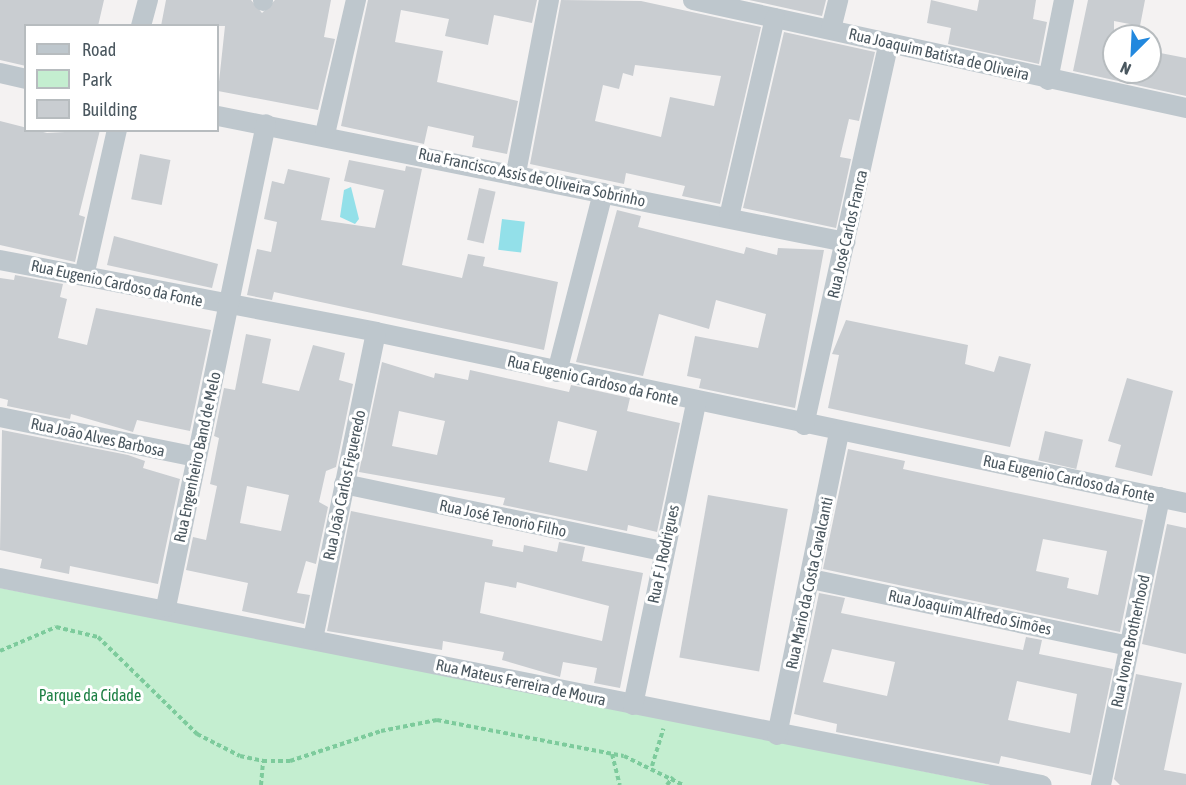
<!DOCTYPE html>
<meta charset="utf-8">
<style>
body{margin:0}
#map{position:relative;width:1186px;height:785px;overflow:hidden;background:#f4f2f2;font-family:"Asap Condensed",sans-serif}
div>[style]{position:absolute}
.green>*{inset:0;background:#c4eed0}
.water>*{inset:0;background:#93e0e9;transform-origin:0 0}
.building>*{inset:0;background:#c9cdd1;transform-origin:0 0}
.path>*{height:4px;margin-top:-2px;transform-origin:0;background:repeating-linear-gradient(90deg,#7dcb9c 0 4.5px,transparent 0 7.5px)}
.minor>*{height:20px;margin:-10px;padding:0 10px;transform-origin:10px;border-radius:10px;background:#bec7cd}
span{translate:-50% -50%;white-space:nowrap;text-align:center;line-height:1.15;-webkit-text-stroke:6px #fff;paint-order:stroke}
.street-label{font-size:16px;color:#4a575f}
.park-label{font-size:16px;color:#1c7f43}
.legend{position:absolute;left:24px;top:24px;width:195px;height:108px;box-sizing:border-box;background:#fff;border:2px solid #b7bcbf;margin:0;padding:8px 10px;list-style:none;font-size:18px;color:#4a575f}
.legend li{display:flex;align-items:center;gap:12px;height:30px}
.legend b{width:30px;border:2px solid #b7bcbf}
.north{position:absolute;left:1102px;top:24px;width:60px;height:60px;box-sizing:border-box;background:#fff;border:2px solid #b7bcbf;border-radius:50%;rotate:204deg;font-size:16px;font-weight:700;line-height:24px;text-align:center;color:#4a575f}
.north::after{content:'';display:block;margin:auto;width:21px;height:27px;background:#2288de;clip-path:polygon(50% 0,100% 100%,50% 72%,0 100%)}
</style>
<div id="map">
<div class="green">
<i style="clip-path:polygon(0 588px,357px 657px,991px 785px,0 785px)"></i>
</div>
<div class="water">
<i style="clip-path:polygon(351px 187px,359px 219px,355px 224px,340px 217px,344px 190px)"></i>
<i style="left:502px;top:219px;width:23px;height:31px;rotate:7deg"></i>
</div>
<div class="building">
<i style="clip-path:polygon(0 0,104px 0,98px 26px,26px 26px,26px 66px,0 60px)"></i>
<i style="clip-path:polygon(166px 0,251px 0,262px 13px,275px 0,331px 0,324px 37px,335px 39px,318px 110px,218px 91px,225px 26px,161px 26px)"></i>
<i style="clip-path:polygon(368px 0,537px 0,532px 23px,494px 15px,488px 45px,445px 36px,449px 19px,401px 10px,395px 42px,443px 51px,437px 82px,518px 101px,507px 154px,472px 147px,474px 136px,428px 126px,424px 144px,341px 126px)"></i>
<i style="clip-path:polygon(evenodd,561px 0,641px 1px,761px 27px,720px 204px,682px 196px,685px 186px,626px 173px,624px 184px,530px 164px,561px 0,635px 65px,721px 76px,714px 106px,670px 97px,661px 137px,595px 121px,603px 85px,619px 89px,623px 73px,633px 76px,635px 65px)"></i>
<i style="clip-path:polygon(749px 0,826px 0,822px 16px)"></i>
<i style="clip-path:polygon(931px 0,977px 11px,979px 0,1036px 0,1033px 19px,1047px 22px,1039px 64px,948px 44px,951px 28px,927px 23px)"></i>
<i style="clip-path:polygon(1088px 0,1145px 0,1140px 26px,1114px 21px,1114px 72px,1150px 72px,1150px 51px,1186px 58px,1186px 96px,1073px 71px)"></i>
<i style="clip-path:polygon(784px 32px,875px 52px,859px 121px,849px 119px,840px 157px,851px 159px,836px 228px,743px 208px)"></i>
<i style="clip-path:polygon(0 121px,47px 133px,100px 130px,79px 215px,85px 217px,75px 262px,0 245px)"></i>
<i style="left:140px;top:154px;width:31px;height:46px;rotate:11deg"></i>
<i style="clip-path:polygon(349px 160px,405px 171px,406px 166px,422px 169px,402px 265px,462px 278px,468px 254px,485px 257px,483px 266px,558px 282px,544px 350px,274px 292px,272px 300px,247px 295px,257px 249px,271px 252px,277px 222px,264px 219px,272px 181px,284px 184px,288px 169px,330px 178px,321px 220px,375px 228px,384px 190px,344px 181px)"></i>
<i style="left:479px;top:188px;width:17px;height:53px;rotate:13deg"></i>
<i style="clip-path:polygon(617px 210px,641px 216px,638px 227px,744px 254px,746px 247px,777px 255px,778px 248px,824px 250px,795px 408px,699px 388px,701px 379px,687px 376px,695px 336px,758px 348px,766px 314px,716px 300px,709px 329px,659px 314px,643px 376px,576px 362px)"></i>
<i style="clip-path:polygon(114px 236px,218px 264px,212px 288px,107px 265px)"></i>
<i style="clip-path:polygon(15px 275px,63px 284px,60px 297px,67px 299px,58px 338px,87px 345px,96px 308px,211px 330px,190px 431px,137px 420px,133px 432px,71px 414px,70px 419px,7px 406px,8px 400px,0 398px,0 278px,14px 280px)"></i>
<i style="clip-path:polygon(846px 320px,968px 345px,965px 364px,994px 372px,999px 356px,1031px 364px,1010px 447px,828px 408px,839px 355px,832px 354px)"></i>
<i style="clip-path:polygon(evenodd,246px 334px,271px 339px,262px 383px,299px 391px,313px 345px,345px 353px,339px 380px,353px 384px,336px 467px,326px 471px,319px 502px,328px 507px,316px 564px,306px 561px,297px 593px,310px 595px,304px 624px,242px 611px,248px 583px,186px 570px,193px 537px,206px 540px,217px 486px,210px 484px,219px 438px,214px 436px,224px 388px,235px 390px,246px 334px,247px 486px,289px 495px,281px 531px,240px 523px,247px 486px)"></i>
<i style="clip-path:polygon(evenodd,382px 362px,434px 378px,435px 373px,468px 380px,470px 370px,569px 392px,571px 385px,630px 398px,627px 411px,680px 423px,657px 532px,628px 525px,627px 531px,503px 505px,505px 498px,359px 472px,382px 362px,399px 411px,445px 421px,437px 455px,392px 446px,399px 411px,382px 362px,558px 421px,597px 431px,587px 471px,549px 462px,558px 421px)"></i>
<i style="clip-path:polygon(1127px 378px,1173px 391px,1152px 476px,1115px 467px,1121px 445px,1108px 441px)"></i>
<i style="clip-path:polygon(2px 430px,128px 455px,145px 461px,143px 468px,180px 479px,158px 584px,70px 566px,69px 574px,40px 568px,42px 559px,0 550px)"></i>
<i style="left:1045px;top:431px;width:39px;height:30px;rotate:13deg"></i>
<i style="clip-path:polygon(evenodd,848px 449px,905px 461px,903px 469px,1143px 520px,1120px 632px,823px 569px,848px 449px,1043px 539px,1107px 551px,1098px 595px,1067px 588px,1069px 578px,1036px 571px,1043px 539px)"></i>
<i style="left:708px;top:495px;width:81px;height:165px;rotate:10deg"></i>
<i style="clip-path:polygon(evenodd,351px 511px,493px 540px,492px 546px,523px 552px,524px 545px,557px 552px,559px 542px,585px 547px,582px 561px,643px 573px,620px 688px,594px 683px,597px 668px,563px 662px,560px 677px,502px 660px,504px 652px,443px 641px,442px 650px,327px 631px,351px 511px,485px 582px,516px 588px,517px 582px,609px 606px,602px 641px,480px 613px,485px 582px)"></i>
<i style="clip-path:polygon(1167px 524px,1186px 528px,1186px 654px,1142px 644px)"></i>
<i style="clip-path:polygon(evenodd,819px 593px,845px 598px,841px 613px,1023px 650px,1026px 637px,1042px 640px,1039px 654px,1113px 669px,1091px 775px,1001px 756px,999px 764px,836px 732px,837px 724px,794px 714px,819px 593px,832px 649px,895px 662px,887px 696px,823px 682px,832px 649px,819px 593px,1017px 681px,1077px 694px,1070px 733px,1008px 720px,1017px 681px)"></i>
<i style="clip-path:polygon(1136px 674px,1182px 683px,1164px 770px,1186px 774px,1186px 785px,1120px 785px,1114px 779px)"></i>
</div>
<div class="path">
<i style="left:0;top:651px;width:61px;rotate:-23.2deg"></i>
<i style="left:56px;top:627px;width:43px;rotate:13.4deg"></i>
<i style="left:98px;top:637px;width:139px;rotate:44.4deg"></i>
<i style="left:197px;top:734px;width:48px;rotate:27.1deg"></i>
<i style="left:240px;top:756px;width:24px;rotate:12deg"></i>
<i style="left:263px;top:761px;width:27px"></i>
<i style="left:290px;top:761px;width:96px;rotate:-18.2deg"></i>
<i style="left:381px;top:731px;width:57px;rotate:-11.1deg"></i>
<i style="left:437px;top:720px;width:190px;rotate:10.9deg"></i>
<i style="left:624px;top:756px;width:66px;rotate:26.2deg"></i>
<i style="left:612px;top:754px;width:32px;rotate:76deg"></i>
<i style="left:652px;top:766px;width:39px;rotate:-73deg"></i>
<i style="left:261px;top:785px;width:24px;rotate:-85deg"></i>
<i style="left:667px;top:785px;width:10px;rotate:-53deg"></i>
</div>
<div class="minor">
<i style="left:693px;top:0;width:505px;rotate:12.36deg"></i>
<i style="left:263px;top:1px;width:1px;rotate:-90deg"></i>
<i style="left:141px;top:26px;width:27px;rotate:-75deg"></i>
<i style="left:831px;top:29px;width:30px;rotate:-76deg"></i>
<i style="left:0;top:73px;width:27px;rotate:13deg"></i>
<i style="left:1048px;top:80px;width:82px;rotate:-78.7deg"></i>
<i style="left:218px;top:116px;width:640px;rotate:11.36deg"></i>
<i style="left:325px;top:134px;width:138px;rotate:-77deg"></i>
<i style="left:516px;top:173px;width:176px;rotate:-79.2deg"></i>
<i style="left:729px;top:217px;width:204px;rotate:-77deg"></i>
<i style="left:0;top:260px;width:383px;rotate:10.8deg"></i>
<i style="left:376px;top:332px;width:828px;rotate:11.92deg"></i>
<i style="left:84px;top:276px;width:150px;rotate:-77.3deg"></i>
<i style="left:557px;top:372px;width:185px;rotate:-75.6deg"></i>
<i style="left:0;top:417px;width:200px;rotate:11.5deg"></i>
<i style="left:804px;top:425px;width:391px;rotate:-77.5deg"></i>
<i style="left:344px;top:484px;width:325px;rotate:11.9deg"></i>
<i style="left:0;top:578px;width:1062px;rotate:11.24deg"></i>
<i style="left:811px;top:579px;width:325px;rotate:11.9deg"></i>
<i style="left:166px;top:607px;width:493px;rotate:-78.3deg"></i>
<i style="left:313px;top:639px;width:313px;rotate:-78.4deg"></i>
<i style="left:633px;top:705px;width:309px;rotate:-78.2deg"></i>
<i style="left:777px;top:735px;width:309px;rotate:-78.4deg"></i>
<i style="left:1101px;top:785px;width:294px;rotate:-78.4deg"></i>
</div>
<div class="street-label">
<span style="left:939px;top:54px;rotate:13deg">Rua Joaquim Batista de Oliveira</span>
<span style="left:532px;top:177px;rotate:12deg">Rua Francisco Assis de Oliveira Sobrinho</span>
<span style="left:847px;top:234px;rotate:-77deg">Rua José Carlos Franca</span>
<span style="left:117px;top:283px;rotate:12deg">Rua Eugenio Cardoso da Fonte</span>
<span style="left:593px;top:380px;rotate:13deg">Rua Eugenio Cardoso da Fonte</span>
<span style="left:98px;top:437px;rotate:12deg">Rua João Alves Barbosa</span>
<span style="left:197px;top:457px;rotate:-78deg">Rua Engenheiro Band de Melo</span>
<span style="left:1069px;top:478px;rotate:12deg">Rua Eugenio Cardoso da Fonte</span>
<span style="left:344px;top:485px;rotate:-78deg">Rua João Carlos Figueredo</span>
<span style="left:503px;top:518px;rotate:12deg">Rua José Tenorio Filho</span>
<span style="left:663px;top:554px;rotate:-78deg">Rua F J Rodrigues</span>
<span style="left:809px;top:583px;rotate:-78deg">Rua Mario da Costa Cavalcanti</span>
<span style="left:970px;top:612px;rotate:12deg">Rua Joaquim Alfredo Simões</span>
<span style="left:1130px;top:641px;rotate:-78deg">Rua Ivone Brotherhood</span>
<span style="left:521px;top:682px;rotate:12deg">Rua Mateus Ferreira de Moura</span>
</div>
<div class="park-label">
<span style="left:90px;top:695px">Parque da Cidade</span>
</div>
<ul class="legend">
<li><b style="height:8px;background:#bec7cd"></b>Road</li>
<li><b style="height:16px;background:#c4eed0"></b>Park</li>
<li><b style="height:16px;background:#c9cdd1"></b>Building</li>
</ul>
<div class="north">N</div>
</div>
